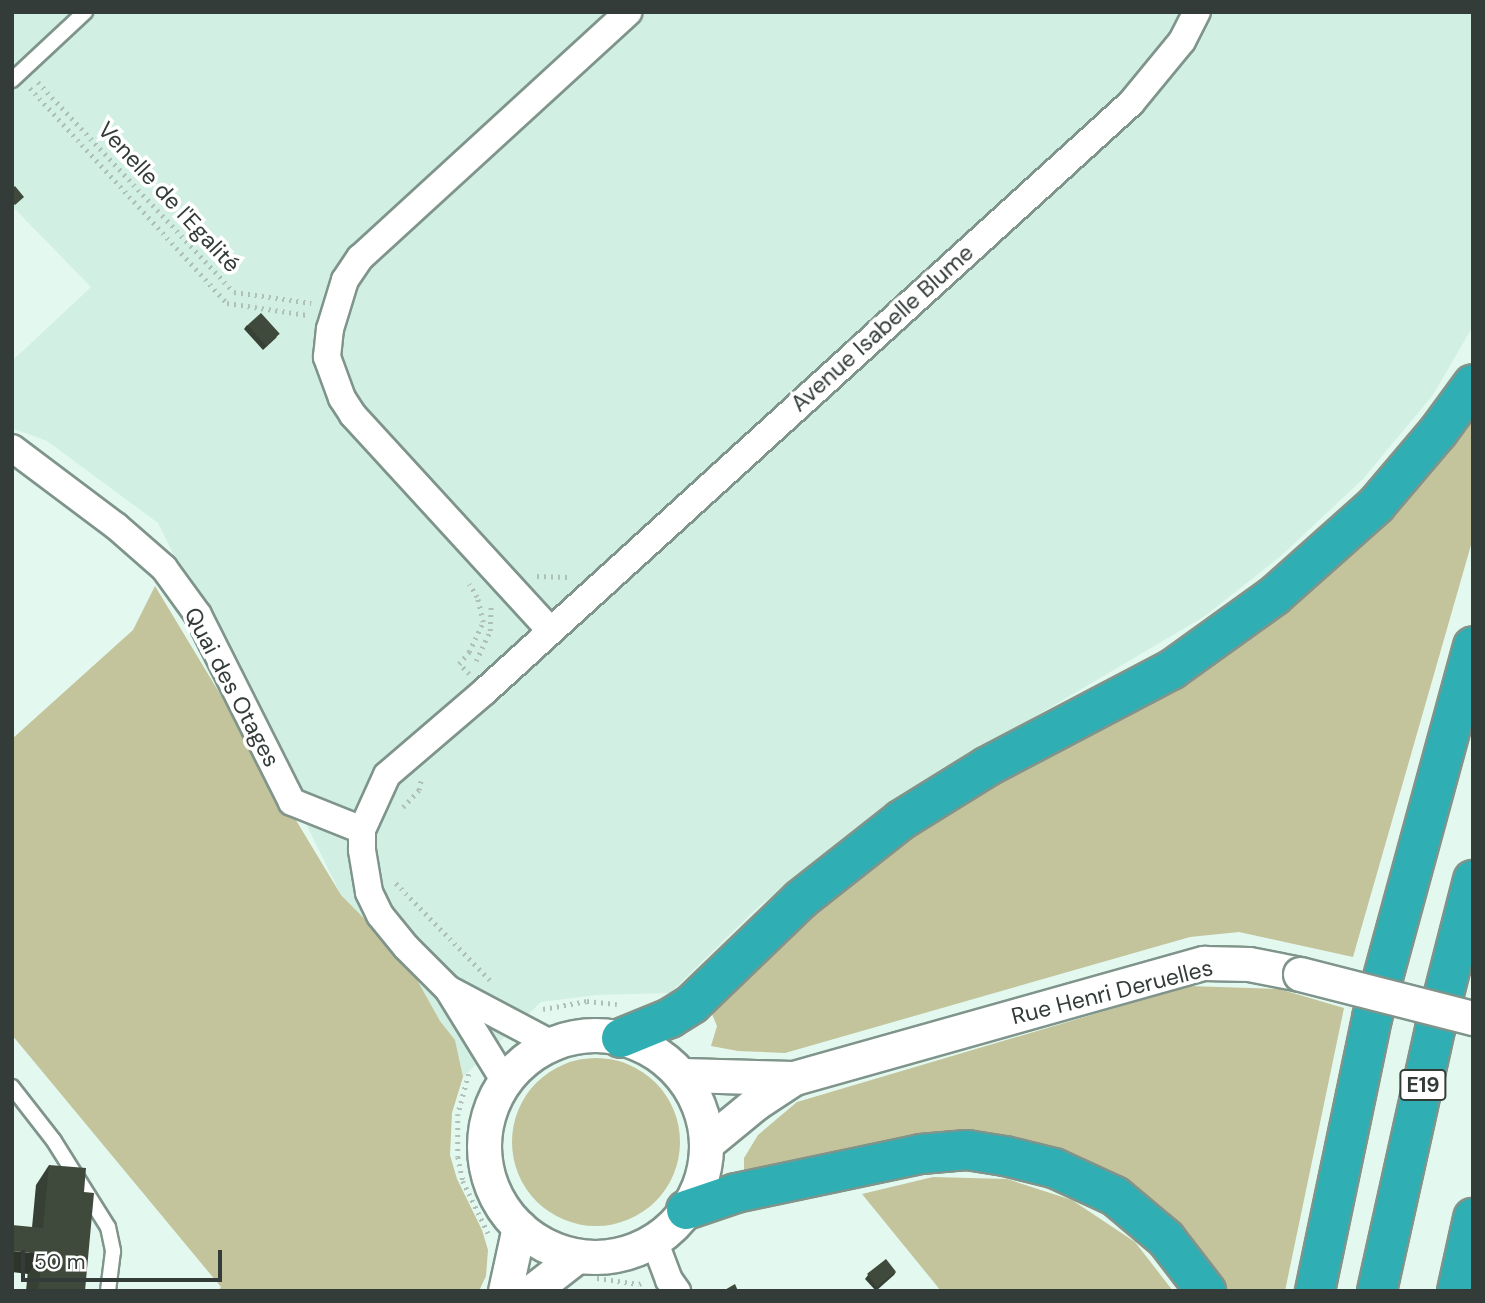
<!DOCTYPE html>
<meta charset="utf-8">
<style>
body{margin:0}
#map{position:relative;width:1485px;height:1303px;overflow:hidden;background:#e3f9ef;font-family:"DM Sans",sans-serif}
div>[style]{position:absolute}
.built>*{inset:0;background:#d1efe3}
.green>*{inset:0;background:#c3c39c}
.round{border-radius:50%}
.path>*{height:4.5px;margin-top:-2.25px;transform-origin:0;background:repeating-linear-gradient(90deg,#aec0b8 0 2px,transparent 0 7px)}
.roads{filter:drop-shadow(2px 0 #7f948b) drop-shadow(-2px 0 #7f948b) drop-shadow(0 2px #7f948b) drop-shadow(0 -2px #7f948b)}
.service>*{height:14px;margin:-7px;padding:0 7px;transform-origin:7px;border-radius:7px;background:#fff}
.minor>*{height:26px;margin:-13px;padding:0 13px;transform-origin:13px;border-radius:13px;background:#fff}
.tertiary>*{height:33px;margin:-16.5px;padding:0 16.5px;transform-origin:16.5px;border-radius:16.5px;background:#fff}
.tertiary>.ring{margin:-16.5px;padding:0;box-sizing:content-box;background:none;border:33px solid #fff;border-radius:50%}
.motorway>*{height:38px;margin:-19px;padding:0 19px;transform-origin:19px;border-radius:19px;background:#2fafb3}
.bridges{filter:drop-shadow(2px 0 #7f948b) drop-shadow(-2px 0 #7f948b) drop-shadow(0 2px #7f948b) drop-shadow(0 -2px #7f948b)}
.tertiary-bridge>*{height:33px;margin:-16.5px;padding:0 16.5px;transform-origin:16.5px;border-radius:16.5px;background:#fff}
.wall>*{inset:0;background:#374034}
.shaded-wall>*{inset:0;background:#2d342a}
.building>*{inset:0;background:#404a3c;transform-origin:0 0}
span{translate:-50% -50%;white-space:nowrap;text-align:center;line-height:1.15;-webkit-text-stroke:7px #fff;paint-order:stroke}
.shield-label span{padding:2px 5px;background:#fff;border:2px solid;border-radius:5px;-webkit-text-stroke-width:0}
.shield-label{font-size:21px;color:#333c38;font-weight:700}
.street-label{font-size:23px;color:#333c38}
.frame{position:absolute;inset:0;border:14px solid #333c38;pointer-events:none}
.scale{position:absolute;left:21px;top:1250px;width:201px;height:32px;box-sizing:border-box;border:4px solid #333c38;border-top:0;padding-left:9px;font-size:21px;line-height:24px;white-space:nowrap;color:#333c38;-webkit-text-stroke:5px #fff;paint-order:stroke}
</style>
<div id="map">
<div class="built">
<i style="clip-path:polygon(16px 12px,1473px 12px,1473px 326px,1433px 395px,1363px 479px,1282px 555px,1205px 616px,885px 805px,757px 908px,670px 993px,596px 995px,541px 1002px,463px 1077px,455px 1040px,440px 1021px,407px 962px,341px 895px,158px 523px,47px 441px,12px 428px,12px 361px,91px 287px,12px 206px,12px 16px)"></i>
</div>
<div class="green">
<i style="clip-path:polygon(1473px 414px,1473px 538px,1353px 957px,1239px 932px,1190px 937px,785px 1053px,738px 1051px,711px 1046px,717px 1026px,709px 1007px,760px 955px,915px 826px,1133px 708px)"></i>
<i style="clip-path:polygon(155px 586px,341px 895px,407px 962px,440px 1021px,455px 1040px,463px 1077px,452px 1113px,450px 1155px,457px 1179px,482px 1230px,488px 1250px,486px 1276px,479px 1291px,218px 1291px,221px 1287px,12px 1035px,12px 739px,133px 630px)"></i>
<i style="clip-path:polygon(1189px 986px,1279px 989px,1344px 1008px,1285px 1291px,1226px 1291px,1213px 1269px,1045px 1148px,744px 1178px,744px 1158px,758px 1135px,797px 1102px)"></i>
<i class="round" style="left:512px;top:1058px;width:168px;height:168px"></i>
<i style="clip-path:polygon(933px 1177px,1007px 1179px,1072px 1200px,1135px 1242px,1173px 1291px,941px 1291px,862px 1194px)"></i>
</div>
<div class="path">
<i style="left:38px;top:82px;width:287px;rotate:47deg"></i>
<i style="left:234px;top:292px;width:78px;rotate:8.1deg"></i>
<i style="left:30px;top:88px;width:292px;rotate:47.5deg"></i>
<i style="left:227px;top:303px;width:81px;rotate:8.5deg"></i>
<i style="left:537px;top:576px;width:32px;rotate:2deg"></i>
<i style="left:476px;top:661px;width:33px;rotate:-65deg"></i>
<i style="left:490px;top:631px;width:24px;rotate:-88deg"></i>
<i style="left:469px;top:674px;width:14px;rotate:-135deg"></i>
<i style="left:459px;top:664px;width:16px;rotate:-50deg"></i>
<i style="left:469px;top:652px;width:33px;rotate:-65deg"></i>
<i style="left:483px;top:622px;width:26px;rotate:-103deg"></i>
<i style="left:477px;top:597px;width:15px;rotate:-122deg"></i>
<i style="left:403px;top:807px;width:23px;rotate:-47deg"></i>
<i style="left:419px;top:790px;width:10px;rotate:-79deg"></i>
<i style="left:396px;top:883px;width:135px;rotate:45.9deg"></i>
<i style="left:543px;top:1009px;width:45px;rotate:-10.3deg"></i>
<i style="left:587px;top:1001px;width:30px;rotate:6deg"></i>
<i style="left:469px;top:1074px;width:41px;rotate:105.4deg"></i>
<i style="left:458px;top:1114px;width:43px;rotate:90deg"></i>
<i style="left:458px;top:1157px;width:25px;rotate:78deg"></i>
<i style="left:463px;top:1181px;width:58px;rotate:64.3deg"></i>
<i style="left:597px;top:1278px;width:42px;rotate:8.1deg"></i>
<i style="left:639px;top:1284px;width:4px;rotate:-27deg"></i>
</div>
<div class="roads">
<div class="service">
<i style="left:12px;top:80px;width:100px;rotate:-43deg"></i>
<i style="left:12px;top:1087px;width:68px;rotate:52.1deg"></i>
<i style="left:54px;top:1141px;width:102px;rotate:57.9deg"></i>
<i style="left:108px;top:1227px;width:25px;rotate:78deg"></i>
<i style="left:113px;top:1251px;width:40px;rotate:97.1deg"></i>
</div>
<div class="minor">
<i style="left:12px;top:448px;width:130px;rotate:36.9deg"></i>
<i style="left:116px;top:526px;width:64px;rotate:41.2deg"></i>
<i style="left:164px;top:568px;width:58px;rotate:54.1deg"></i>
<i style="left:198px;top:615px;width:209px;rotate:63.3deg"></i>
<i style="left:292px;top:802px;width:75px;rotate:21.8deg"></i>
<i style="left:550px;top:630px;width:292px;rotate:-132.5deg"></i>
<i style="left:353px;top:415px;width:20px;rotate:-123deg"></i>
<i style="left:342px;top:398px;width:44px;rotate:-110.1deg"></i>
<i style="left:327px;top:357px;width:28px;rotate:-84deg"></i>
<i style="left:330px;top:329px;width:51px;rotate:-73deg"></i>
<i style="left:345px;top:280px;width:27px;rotate:-56deg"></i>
<i style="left:360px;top:258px;width:364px;rotate:-42.5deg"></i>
<i style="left:448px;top:989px;width:118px;rotate:27.9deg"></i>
<i style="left:504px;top:1080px;width:107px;rotate:-121.6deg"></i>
<i style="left:448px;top:989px;width:59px;rotate:-135deg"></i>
<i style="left:406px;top:947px;width:41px;rotate:-129.1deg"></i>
<i style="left:380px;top:915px;width:25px;rotate:-116deg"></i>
<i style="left:369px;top:892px;width:43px;rotate:-99.5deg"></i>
<i style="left:362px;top:850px;width:20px;rotate:-90deg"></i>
<i style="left:362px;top:830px;width:60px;rotate:-65.6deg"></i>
<i style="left:387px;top:775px;width:129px;rotate:-40.6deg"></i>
<i style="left:485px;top:691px;width:874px;rotate:-42.31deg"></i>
<i style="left:1131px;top:103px;width:80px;rotate:-50.6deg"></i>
<i style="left:1182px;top:41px;width:33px;rotate:-63deg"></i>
<i style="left:654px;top:1240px;width:43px;rotate:69.4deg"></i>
<i style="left:669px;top:1280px;width:14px;rotate:54deg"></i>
</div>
<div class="tertiary">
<i class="ring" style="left:484px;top:1035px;width:189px;height:189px"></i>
<i style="left:681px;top:1075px;width:113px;rotate:1.5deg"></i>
<i style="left:794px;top:1078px;width:426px;rotate:-15.7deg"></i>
<i style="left:1204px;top:963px;width:45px;rotate:1.3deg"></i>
<i style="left:1249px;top:964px;width:52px;rotate:11.1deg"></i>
<i style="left:706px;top:1144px;width:65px;rotate:-39.4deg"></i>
<i style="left:756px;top:1103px;width:45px;rotate:-33.3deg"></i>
<i style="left:505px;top:1291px;width:66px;rotate:-77.7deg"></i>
<i style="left:532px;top:1291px;width:57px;rotate:-37.9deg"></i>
</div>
<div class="motorway">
<i style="left:621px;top:1038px;width:53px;rotate:-22.2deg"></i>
<i style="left:670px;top:1018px;width:26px;rotate:-32deg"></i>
<i style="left:692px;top:1004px;width:151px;rotate:-43.9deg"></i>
<i style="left:801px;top:899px;width:127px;rotate:-38.3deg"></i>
<i style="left:901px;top:820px;width:102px;rotate:-31.8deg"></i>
<i style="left:988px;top:766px;width:207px;rotate:-27.7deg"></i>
<i style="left:1171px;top:670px;width:127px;rotate:-35.7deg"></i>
<i style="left:1274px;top:596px;width:137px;rotate:-41.7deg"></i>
<i style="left:1376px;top:505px;width:96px;rotate:-49.7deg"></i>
<i style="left:1438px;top:432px;width:59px;rotate:-53.9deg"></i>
<i style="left:686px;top:1210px;width:53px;rotate:-18.8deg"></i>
<i style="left:736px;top:1193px;width:189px;rotate:-11.9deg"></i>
<i style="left:921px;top:1154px;width:46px;rotate:-5deg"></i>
<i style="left:967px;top:1150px;width:38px;rotate:9deg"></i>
<i style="left:1005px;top:1156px;width:50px;rotate:13.8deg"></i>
<i style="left:1054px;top:1168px;width:67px;rotate:24.7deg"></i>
<i style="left:1115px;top:1196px;width:67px;rotate:40.1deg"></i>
<i style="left:1166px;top:1239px;width:66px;rotate:52.4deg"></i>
<i style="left:1315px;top:1291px;width:279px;rotate:-78.2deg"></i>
<i style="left:1372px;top:1018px;width:385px;rotate:-74.8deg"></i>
<i style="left:1377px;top:1291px;width:268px;rotate:-77.5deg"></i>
<i style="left:1435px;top:1029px;width:154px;rotate:-75.7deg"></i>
<i style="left:1457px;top:1291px;width:75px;rotate:-77.6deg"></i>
</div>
</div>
<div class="bridges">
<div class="tertiary-bridge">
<i style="left:1300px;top:974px;width:179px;rotate:14.3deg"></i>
</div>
</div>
<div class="wall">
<i style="clip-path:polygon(247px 325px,277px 337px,263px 350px,244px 329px)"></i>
<i style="clip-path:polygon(49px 1165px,84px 1192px,85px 1291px,26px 1291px,36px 1185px)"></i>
<i style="clip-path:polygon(896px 1272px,894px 1275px,876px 1291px,865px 1279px,868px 1275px)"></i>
</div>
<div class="shaded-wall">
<i style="clip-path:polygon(12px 1251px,42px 1254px,28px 1274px,12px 1272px)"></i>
</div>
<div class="building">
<i style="clip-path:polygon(15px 186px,24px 197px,15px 205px,12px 202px,12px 189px)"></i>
<i style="left:261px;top:313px;width:28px;height:18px;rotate:48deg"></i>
<i style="clip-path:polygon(49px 1165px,86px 1168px,84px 1192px,94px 1193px,85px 1291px,38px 1291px,42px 1254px,12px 1251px,12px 1225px,43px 1228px)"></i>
<i style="left:886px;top:1259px;width:16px;height:24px;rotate:52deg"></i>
<i style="clip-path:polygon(735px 1284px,738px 1291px,723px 1291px)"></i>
</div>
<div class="shield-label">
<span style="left:1423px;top:1085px">E19</span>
</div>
<div class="street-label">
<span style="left:169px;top:197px;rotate:47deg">Venelle de l'Egalité</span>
<span style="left:882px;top:328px;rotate:-42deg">Avenue Isabelle Blume</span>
<span style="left:232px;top:687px;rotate:62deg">Quai des Otages</span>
<span style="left:1112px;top:992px;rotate:-14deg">Rue Henri Deruelles</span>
</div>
<div class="frame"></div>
<div class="scale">50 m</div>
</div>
